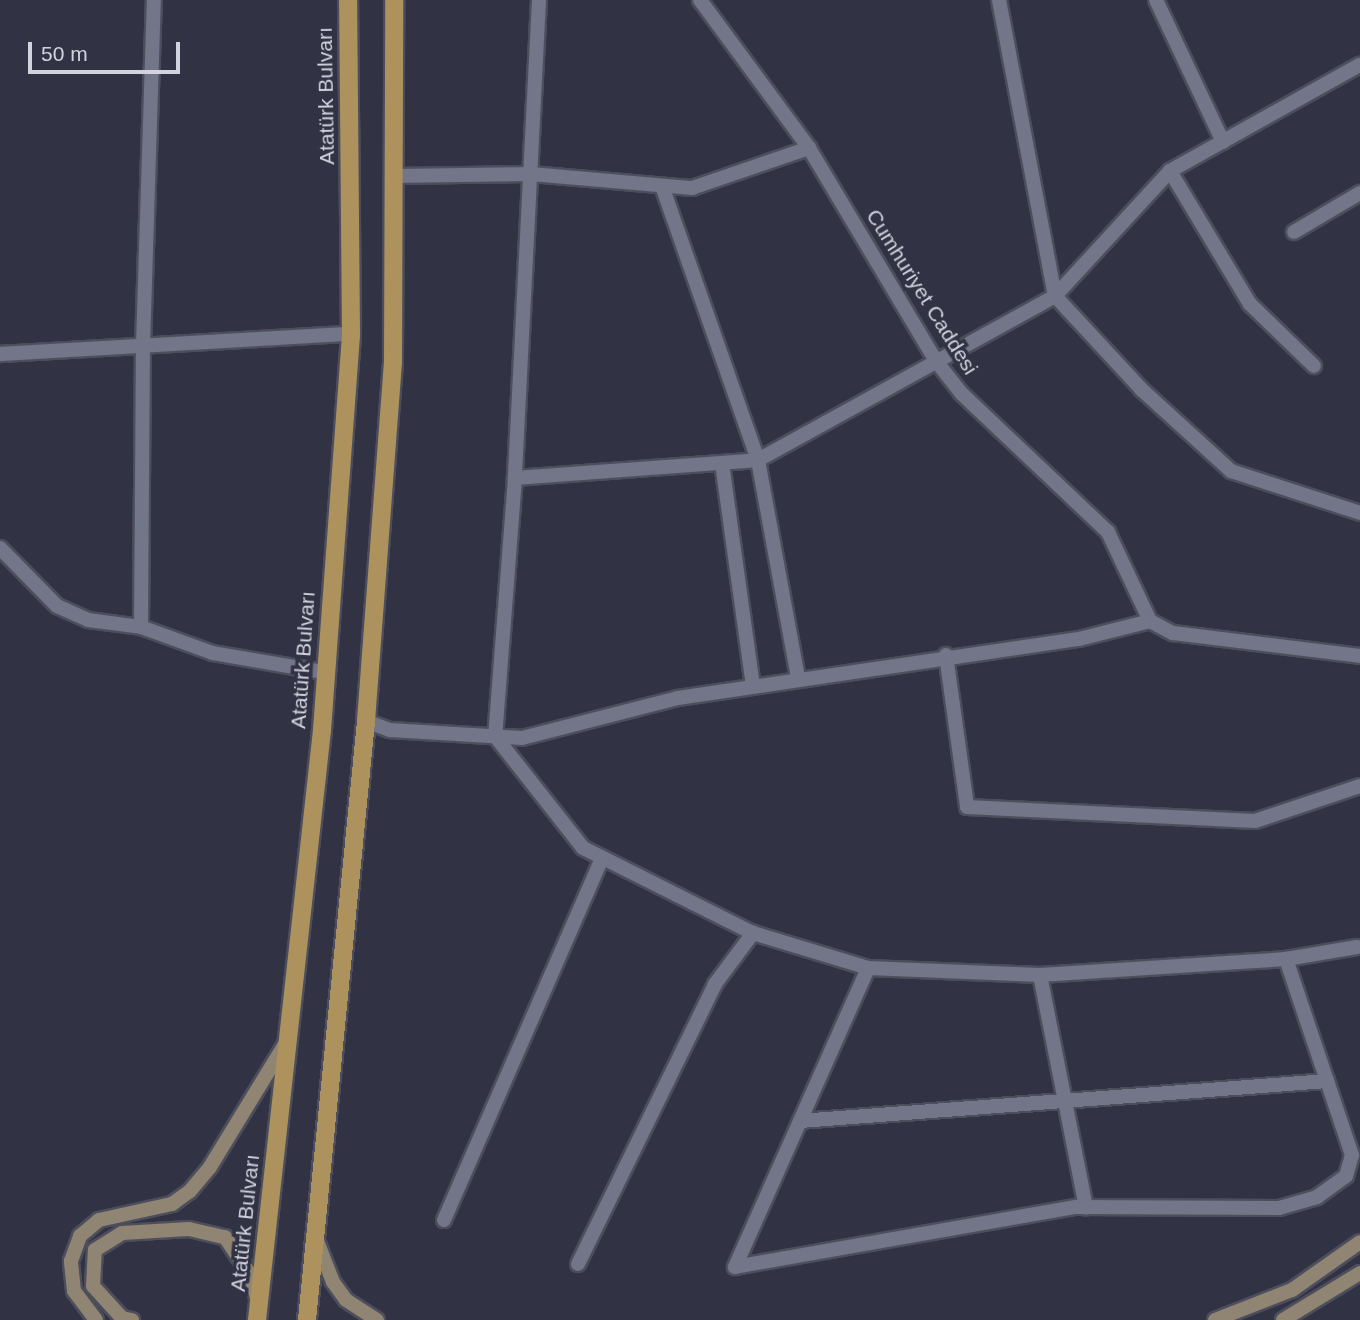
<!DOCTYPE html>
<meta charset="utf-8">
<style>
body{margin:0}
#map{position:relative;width:1360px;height:1320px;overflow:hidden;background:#313344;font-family:Arial,sans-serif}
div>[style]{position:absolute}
.roads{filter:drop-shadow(2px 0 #4d4e5c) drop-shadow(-2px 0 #4d4e5c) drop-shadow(0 2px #4d4e5c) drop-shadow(0 -2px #4d4e5c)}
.street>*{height:14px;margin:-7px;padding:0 7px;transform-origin:7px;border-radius:7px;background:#737588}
.secondary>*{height:14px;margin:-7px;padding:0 7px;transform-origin:7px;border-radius:7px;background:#908473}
.primary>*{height:18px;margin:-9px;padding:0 9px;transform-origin:9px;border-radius:9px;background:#ad925d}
span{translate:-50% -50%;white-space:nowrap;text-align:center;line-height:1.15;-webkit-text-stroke:7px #313344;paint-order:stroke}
.street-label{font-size:21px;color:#d2d3de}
.scale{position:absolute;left:28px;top:42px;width:152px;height:32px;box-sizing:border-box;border:4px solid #d2d3de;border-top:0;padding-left:9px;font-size:21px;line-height:24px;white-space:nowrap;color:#d2d3de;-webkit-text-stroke:5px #313344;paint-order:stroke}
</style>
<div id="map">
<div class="roads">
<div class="street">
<i style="left:539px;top:0;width:479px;rotate:92.9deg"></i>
<i style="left:515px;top:478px;width:259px;rotate:94.4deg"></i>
<i style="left:495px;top:736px;width:142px;rotate:51.8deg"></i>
<i style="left:583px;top:848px;width:190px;rotate:26.6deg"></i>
<i style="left:753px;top:933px;width:120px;rotate:16.9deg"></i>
<i style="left:868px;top:968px;width:172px;rotate:2.3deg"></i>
<i style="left:1040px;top:975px;width:247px;rotate:-3.7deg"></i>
<i style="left:1286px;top:959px;width:72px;rotate:-9.6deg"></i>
<i style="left:700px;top:0;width:184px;rotate:53.6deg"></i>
<i style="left:809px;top:148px;width:248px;rotate:59.2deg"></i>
<i style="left:936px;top:361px;width:42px;rotate:51.8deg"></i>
<i style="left:962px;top:394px;width:201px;rotate:43.4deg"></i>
<i style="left:1108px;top:532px;width:98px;rotate:64.7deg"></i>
<i style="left:999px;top:0;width:301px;rotate:79.3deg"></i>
<i style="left:1055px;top:296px;width:127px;rotate:47.2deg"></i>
<i style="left:1141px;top:389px;width:122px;rotate:42.3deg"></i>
<i style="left:1231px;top:471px;width:136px;rotate:18deg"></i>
<i style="left:1156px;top:0;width:157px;rotate:64.7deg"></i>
<i style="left:1170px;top:171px;width:155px;rotate:59deg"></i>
<i style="left:1250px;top:304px;width:89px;rotate:44.1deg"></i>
<i style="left:394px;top:176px;width:137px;rotate:-0.8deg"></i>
<i style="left:531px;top:174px;width:162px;rotate:5deg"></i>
<i style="left:692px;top:188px;width:124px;rotate:-18.9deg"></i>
<i style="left:662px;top:186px;width:290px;rotate:70.7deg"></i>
<i style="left:758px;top:460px;width:223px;rotate:79.6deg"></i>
<i style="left:1294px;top:232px;width:77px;rotate:-30.6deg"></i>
<i style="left:0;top:354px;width:352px;rotate:-3.3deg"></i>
<i style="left:722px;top:463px;width:225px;rotate:82.1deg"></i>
<i style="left:515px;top:478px;width:244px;rotate:-4.2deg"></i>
<i style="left:758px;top:460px;width:339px;rotate:-28.9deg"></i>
<i style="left:1055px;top:296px;width:170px;rotate:-47.4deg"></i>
<i style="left:1170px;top:171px;width:218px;rotate:-29.2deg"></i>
<i style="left:0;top:548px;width:81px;rotate:45.5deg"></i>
<i style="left:57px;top:606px;width:34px;rotate:24deg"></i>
<i style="left:88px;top:620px;width:53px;rotate:7.5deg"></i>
<i style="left:141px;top:627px;width:77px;rotate:19.9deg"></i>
<i style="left:213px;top:653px;width:112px;rotate:9.8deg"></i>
<i style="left:141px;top:627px;width:282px;rotate:-89.6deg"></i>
<i style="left:143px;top:345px;width:345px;rotate:-88.2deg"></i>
<i style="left:946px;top:655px;width:153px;rotate:82.1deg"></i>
<i style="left:967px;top:807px;width:288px;rotate:2.8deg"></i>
<i style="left:1255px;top:821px;width:111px;rotate:-18.4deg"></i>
<i style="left:366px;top:721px;width:26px;rotate:21deg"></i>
<i style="left:390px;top:730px;width:132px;rotate:3.5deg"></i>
<i style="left:522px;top:738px;width:161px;rotate:-14.4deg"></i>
<i style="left:678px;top:698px;width:405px;rotate:-8.4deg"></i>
<i style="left:1079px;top:639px;width:73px;rotate:-14.2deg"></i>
<i style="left:1150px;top:621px;width:26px;rotate:28deg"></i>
<i style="left:1173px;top:633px;width:188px;rotate:7deg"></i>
<i style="left:1040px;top:975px;width:237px;rotate:78.8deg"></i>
<i style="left:800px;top:1121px;width:529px;rotate:-4.34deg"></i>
<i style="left:444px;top:1220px;width:395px;rotate:-66.4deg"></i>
<i style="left:578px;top:1264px;width:312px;rotate:-63.9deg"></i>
<i style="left:715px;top:984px;width:64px;rotate:-53.3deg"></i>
<i style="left:735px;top:1267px;width:346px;rotate:-10deg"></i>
<i style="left:1076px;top:1207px;width:203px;rotate:0.3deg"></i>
<i style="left:1279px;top:1208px;width:40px;rotate:-16deg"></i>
<i style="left:1317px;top:1197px;width:36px;rotate:-36deg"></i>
<i style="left:1346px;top:1176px;width:22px;rotate:-74deg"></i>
<i style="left:1352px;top:1155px;width:207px;rotate:-108.6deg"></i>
<i style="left:735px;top:1267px;width:327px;rotate:-66deg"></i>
</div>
<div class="secondary">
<i style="left:317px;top:1241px;width:44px;rotate:68.7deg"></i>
<i style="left:333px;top:1282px;width:22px;rotate:54deg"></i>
<i style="left:346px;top:1300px;width:37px;rotate:33deg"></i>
<i style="left:96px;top:1320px;width:36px;rotate:-127deg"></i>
<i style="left:74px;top:1291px;width:30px;rotate:-96deg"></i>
<i style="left:71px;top:1261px;width:27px;rotate:-70deg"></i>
<i style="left:80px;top:1236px;width:25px;rotate:-40deg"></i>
<i style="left:99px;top:1220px;width:75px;rotate:-12.4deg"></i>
<i style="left:172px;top:1204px;width:22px;rotate:-36deg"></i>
<i style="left:190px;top:1191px;width:31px;rotate:-50deg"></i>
<i style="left:210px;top:1167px;width:144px;rotate:-58.6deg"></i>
<i style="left:132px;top:1320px;width:10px;rotate:-169deg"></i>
<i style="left:122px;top:1318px;width:43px;rotate:-132.2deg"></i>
<i style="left:93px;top:1286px;width:36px;rotate:-87deg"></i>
<i style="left:95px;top:1250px;width:32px;rotate:-32deg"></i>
<i style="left:122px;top:1233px;width:67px;rotate:-3.4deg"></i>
<i style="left:189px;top:1229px;width:37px;rotate:13deg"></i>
<i style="left:225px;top:1237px;width:43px;rotate:56.3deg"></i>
<i style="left:249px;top:1273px;width:29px;rotate:72deg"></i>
<i style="left:1215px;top:1320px;width:83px;rotate:-21.3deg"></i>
<i style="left:1292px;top:1290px;width:83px;rotate:-35.2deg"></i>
<i style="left:1283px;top:1320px;width:90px;rotate:-31.4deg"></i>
</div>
<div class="primary">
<i style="left:257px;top:1320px;width:594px;rotate:-83.71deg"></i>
<i style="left:322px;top:730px;width:397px;rotate:-85.8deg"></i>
<i style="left:351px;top:334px;width:334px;rotate:-90.5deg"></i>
<i style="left:307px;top:1320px;width:602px;rotate:-84.37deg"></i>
<i style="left:366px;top:721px;width:359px;rotate:-85.7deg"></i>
<i style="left:393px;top:363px;width:363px;rotate:-89.8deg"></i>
</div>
</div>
<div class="street-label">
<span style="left:326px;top:96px;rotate:-91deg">Atatürk Bulvarı</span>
<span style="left:922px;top:292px;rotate:58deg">Cumhuriyet Caddesi</span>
<span style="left:303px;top:660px;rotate:-86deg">Atatürk Bulvarı</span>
<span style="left:245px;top:1223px;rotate:-84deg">Atatürk Bulvarı</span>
</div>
<div class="scale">50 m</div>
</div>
